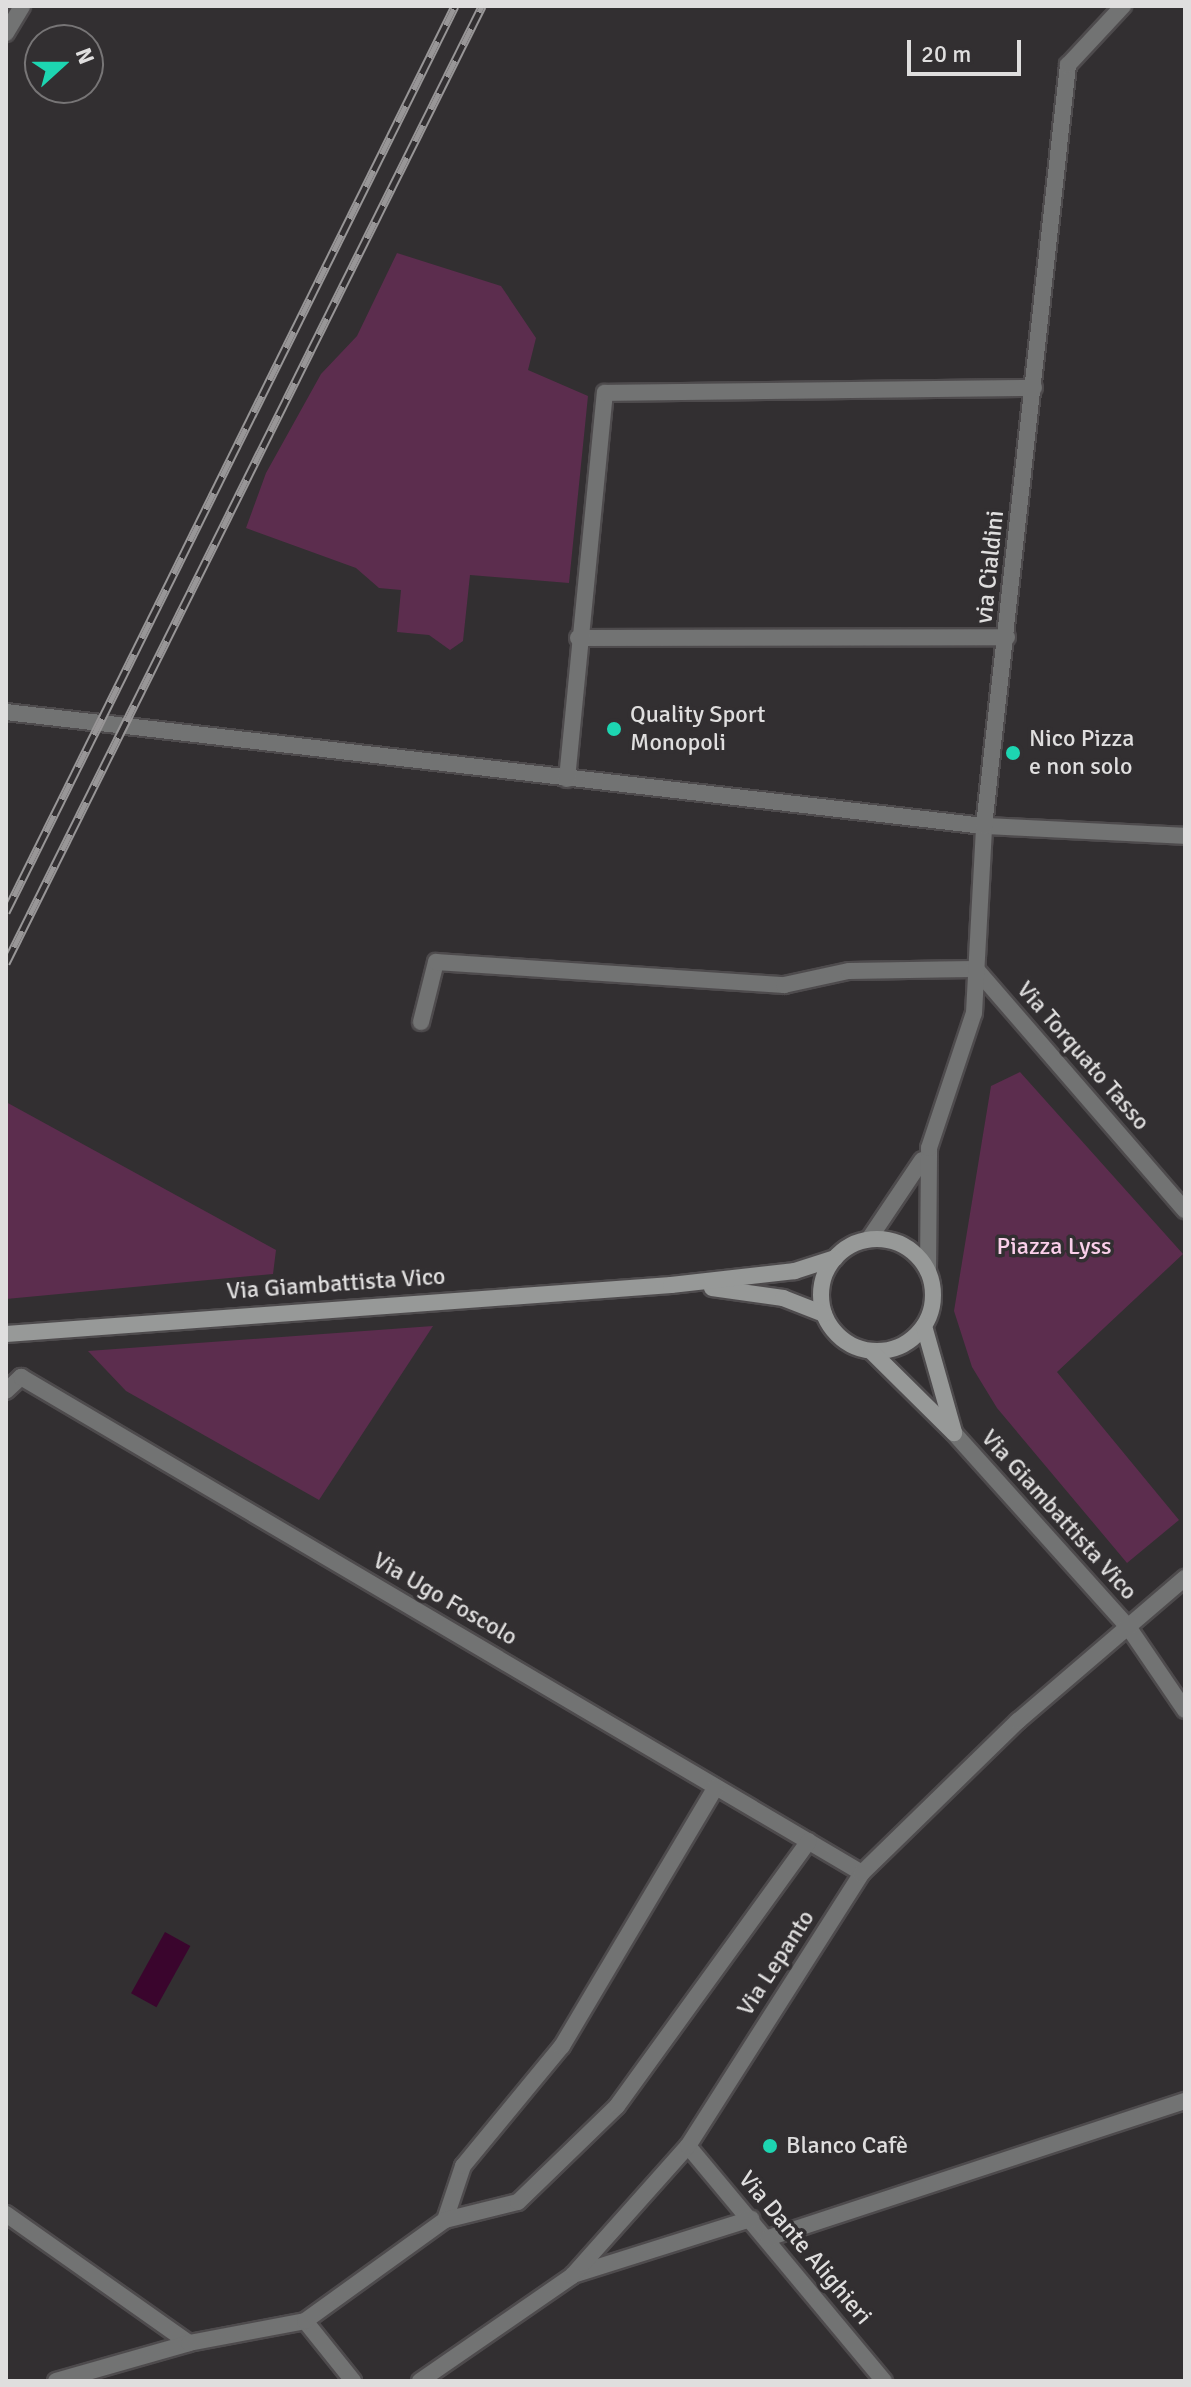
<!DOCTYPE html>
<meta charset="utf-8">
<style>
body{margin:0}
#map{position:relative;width:1191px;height:2387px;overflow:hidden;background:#322f31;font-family:Signika,sans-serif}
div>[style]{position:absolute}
.green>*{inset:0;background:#5c2d4e}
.water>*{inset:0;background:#3a052d;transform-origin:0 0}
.roads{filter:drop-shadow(2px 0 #4e4b4d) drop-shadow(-2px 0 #4e4b4d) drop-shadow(0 2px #4e4b4d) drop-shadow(0 -2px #4e4b4d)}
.street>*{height:16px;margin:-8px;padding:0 8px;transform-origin:8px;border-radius:8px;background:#727373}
.secondary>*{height:16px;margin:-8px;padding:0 8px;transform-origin:8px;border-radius:8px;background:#979998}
.secondary>.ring{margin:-8px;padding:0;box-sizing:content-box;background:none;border:16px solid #979998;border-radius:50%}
.rail>*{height:9px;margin-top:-4.5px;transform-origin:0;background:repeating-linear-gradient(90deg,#322f31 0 18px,#989697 0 36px);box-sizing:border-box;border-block:2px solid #989697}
.dots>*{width:22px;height:22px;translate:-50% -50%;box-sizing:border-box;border:4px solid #322f31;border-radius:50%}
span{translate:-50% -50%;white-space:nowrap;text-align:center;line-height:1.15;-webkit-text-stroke:7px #322f31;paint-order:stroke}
.street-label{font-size:24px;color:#dfdede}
.poi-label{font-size:24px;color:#dfdede}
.left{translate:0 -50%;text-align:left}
.park-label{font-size:24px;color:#facfea}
.frame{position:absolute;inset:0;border:8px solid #dfdede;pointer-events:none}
.north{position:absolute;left:24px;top:24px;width:80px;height:80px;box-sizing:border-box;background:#322f31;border:2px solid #777576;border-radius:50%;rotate:69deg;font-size:22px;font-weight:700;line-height:32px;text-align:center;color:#dfdede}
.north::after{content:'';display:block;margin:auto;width:28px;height:36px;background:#1dd5b1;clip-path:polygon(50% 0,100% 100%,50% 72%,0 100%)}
.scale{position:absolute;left:907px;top:40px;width:114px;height:36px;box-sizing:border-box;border:4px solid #dfdede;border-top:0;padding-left:10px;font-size:24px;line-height:28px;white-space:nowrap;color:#dfdede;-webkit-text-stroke:6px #322f31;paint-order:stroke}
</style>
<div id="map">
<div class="green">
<i style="clip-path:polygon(397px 253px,501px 286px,536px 338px,528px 370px,588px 396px,569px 583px,470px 575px,463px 641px,450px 650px,429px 635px,397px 632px,401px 590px,379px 588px,356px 568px,246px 528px,266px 473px,321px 374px,357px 336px)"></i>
<i style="clip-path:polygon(1020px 1072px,1183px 1254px,1057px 1372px,1179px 1520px,1127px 1563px,997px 1408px,972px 1367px,954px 1311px,991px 1086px)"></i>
<i style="clip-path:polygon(6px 1102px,276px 1250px,273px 1274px,6px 1299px)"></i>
<i style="clip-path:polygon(433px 1326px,319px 1500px,126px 1391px,88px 1351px)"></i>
</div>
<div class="water">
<i style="left:165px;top:1932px;width:29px;height:70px;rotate:29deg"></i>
</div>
<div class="roads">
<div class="street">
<i style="left:6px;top:33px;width:31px;rotate:-59deg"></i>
<i style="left:578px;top:638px;width:429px;rotate:-0.1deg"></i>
<i style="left:6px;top:712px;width:985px;rotate:6.65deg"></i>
<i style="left:984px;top:826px;width:201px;rotate:2.8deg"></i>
<i style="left:567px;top:779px;width:388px;rotate:-84.4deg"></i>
<i style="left:605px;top:393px;width:429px;rotate:-0.7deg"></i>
<i style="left:421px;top:1022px;width:62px;rotate:-76deg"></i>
<i style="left:436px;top:962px;width:349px;rotate:3.8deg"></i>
<i style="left:784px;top:985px;width:66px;rotate:-12.2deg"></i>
<i style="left:849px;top:971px;width:127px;rotate:-0.9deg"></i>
<i style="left:976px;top:969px;width:319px;rotate:49.1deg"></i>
<i style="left:869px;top:1239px;width:95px;rotate:-56.1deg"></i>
<i style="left:928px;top:1271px;width:123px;rotate:-89.5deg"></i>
<i style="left:929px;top:1148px;width:142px;rotate:-71.6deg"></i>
<i style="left:974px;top:1013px;width:187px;rotate:-86.9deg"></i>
<i style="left:984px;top:826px;width:766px;rotate:-83.7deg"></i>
<i style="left:1068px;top:65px;width:81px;rotate:-47deg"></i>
<i style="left:6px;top:1391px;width:21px;rotate:-43deg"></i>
<i style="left:21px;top:1377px;width:976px;rotate:30.53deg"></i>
<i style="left:954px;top:1433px;width:262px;rotate:48.1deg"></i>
<i style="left:1129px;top:1628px;width:99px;rotate:55.7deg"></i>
<i style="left:688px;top:2146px;width:306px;rotate:50.2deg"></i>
<i style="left:6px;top:2214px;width:224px;rotate:35.2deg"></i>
<i style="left:445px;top:2220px;width:57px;rotate:-71.6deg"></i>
<i style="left:463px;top:2166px;width:156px;rotate:-50.5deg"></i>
<i style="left:562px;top:2046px;width:301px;rotate:-59.3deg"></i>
<i style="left:768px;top:2238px;width:439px;rotate:-18.2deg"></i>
<i style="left:573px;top:2275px;width:187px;rotate:-17.5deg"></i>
<i style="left:305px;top:2321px;width:77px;rotate:51.3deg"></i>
<i style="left:56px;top:2381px;width:138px;rotate:-15.9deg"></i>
<i style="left:189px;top:2343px;width:118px;rotate:-10.7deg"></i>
<i style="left:305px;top:2321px;width:173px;rotate:-35.8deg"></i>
<i style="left:445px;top:2220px;width:75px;rotate:-13.9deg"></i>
<i style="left:518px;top:2202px;width:138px;rotate:-44.1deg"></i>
<i style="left:617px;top:2106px;width:327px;rotate:-54.1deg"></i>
<i style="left:420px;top:2381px;width:185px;rotate:-34.6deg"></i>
<i style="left:572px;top:2276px;width:174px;rotate:-48.3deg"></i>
<i style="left:688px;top:2146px;width:324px;rotate:-57.5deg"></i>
<i style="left:862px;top:1873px;width:218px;rotate:-44.3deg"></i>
<i style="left:1018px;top:1721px;width:220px;rotate:-40.6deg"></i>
</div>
<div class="secondary">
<i class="ring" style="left:821px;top:1239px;width:96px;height:96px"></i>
<i style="left:712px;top:1288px;width:72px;rotate:8deg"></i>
<i style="left:783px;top:1298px;width:44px;rotate:21.3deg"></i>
<i style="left:924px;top:1326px;width:110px;rotate:74.2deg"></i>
<i style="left:6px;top:1334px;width:667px;rotate:-4.21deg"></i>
<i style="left:671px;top:1285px;width:125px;rotate:-6.4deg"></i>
<i style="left:795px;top:1271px;width:42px;rotate:-18deg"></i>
<i style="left:871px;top:1351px;width:117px;rotate:44.7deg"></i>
</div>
</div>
<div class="rail">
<i style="left:6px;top:912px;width:1011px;rotate:-63.64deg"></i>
<i style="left:6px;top:963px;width:1069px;rotate:-63.55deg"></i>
</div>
<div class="dots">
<i style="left:614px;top:729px;background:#1dd5b1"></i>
<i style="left:1013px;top:753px;background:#1dd5b1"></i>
<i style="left:770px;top:2146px;background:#1dd5b1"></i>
</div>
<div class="street-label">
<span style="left:990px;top:567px;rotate:-84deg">via Cialdini</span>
<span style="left:1083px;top:1056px;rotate:49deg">Via Torquato Tasso</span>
<span style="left:336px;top:1284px;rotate:-4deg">Via Giambattista Vico</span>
<span style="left:1059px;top:1515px;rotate:48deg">Via Giambattista Vico</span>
<span style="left:445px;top:1599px;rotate:30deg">Via Ugo Foscolo</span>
<span style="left:776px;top:1963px;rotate:-57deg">Via Lepanto</span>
<span style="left:805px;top:2248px;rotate:50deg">Via Dante Alighieri</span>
</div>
<div class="poi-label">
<span class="left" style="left:630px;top:729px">Quality Sport<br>Monopoli</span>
<span class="left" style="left:1029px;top:753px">Nico Pizza<br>e non solo</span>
<span class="left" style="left:786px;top:2146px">Blanco Cafè</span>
</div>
<div class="park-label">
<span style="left:1054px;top:1247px">Piazza Lyss</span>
</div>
<div class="frame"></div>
<div class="north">N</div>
<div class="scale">20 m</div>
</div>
